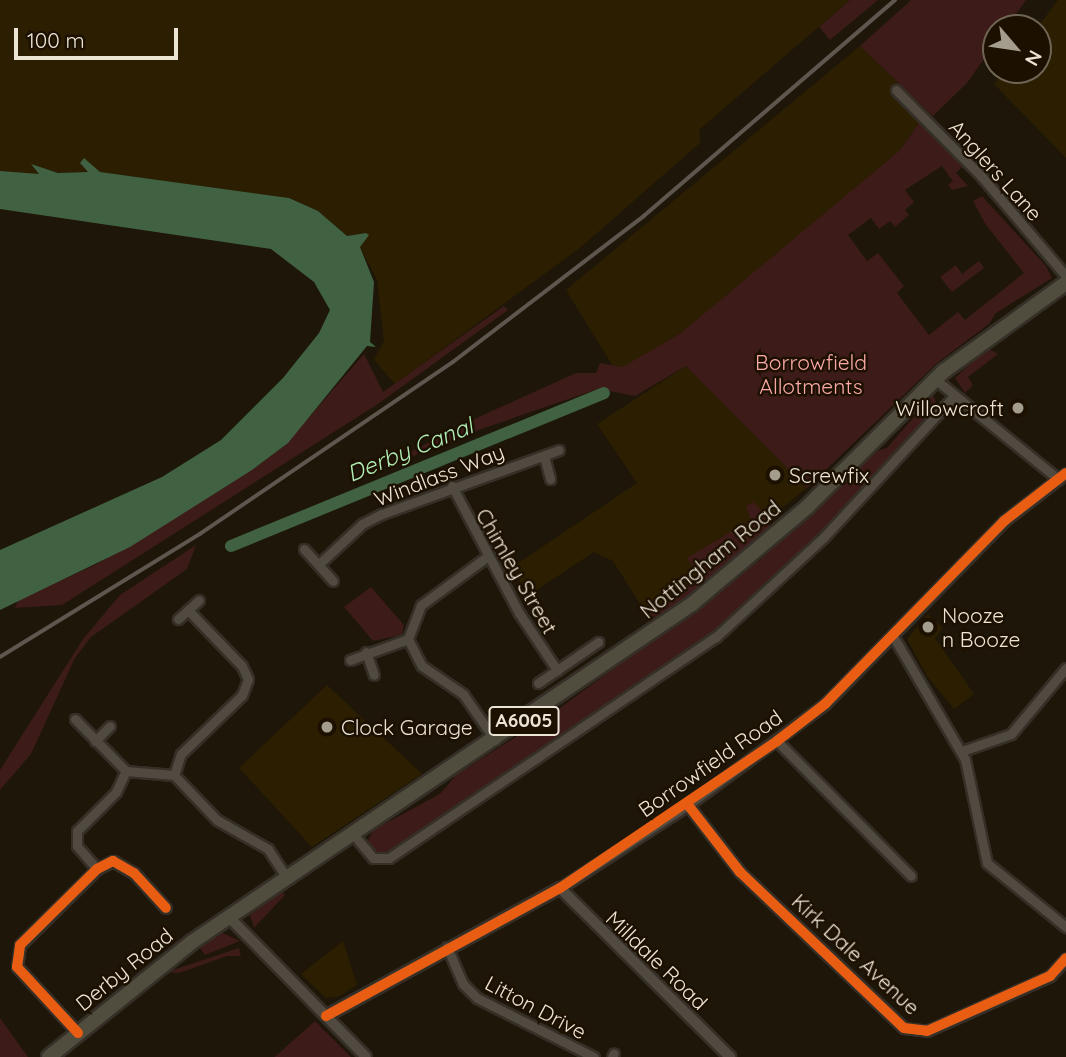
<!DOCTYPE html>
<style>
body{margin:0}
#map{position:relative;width:1066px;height:1057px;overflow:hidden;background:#1e1608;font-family:Quicksand,sans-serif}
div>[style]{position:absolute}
.built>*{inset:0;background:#2c1e01}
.green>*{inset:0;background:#3c1b19}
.water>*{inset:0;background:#406242}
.canal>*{height:12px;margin:-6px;padding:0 6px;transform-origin:6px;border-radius:6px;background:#406242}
.roads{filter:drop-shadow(2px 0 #352f27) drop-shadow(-2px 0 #352f27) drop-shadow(0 2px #352f27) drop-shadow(0 -2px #352f27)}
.minor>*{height:9px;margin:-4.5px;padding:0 4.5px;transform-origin:4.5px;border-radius:4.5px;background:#504a40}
.tertiary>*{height:10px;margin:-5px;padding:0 5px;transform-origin:5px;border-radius:5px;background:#504a40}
.primary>*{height:14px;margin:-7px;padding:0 7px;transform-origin:7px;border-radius:7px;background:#504d3e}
.rail>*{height:3.5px;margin:-1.75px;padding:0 1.75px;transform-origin:1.75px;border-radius:1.75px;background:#5d574f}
.cycleway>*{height:10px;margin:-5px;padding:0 5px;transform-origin:5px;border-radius:5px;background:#e95d12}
.dots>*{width:19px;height:19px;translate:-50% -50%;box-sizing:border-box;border:4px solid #1c1000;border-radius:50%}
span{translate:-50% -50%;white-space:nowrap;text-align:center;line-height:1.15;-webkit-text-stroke:5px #1c1000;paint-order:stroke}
.shield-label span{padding:2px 5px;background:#1c1000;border:2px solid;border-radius:5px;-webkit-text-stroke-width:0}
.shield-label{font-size:19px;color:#ece4d5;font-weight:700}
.street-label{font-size:21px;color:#ece4d5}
.park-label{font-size:21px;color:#fdaaa7}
.poi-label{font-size:21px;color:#ece4d5}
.right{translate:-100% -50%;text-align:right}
.left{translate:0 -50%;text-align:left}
.water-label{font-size:23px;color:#b0efb7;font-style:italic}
.north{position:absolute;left:982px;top:14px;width:70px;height:70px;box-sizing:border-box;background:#1c1000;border:2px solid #6f6555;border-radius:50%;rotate:119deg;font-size:19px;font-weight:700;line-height:28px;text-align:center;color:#ece4d5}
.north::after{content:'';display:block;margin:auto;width:24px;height:32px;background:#a49c8d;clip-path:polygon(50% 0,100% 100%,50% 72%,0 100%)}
.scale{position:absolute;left:14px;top:28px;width:164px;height:32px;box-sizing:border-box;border:4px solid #ece4d5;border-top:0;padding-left:9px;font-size:21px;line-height:24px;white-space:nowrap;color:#ece4d5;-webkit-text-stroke:5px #1c1000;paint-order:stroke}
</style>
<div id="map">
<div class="built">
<i style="clip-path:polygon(0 0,850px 0,699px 130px,701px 142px,581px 247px,395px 384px,374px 360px,384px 341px,377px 280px,360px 247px,366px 233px,347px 236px,318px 211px,289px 198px,99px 172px,84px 159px,80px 163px,88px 172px,61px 173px,32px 166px,39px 175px,0 171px)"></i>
<i style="clip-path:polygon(1058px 0,1066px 0,1066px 158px,994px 84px,1005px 70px,1038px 70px,1037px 28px)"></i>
<i style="clip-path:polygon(860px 46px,933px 116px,919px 123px,899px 151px,701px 319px,652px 352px,623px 367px,612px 365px,566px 290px)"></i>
<i style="clip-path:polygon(686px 366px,807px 488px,647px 615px,613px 561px,594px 552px,529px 595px,511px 568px,637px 483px,597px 424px)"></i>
<i style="clip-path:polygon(928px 614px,943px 628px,935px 638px,974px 694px,954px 709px,927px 676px,907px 639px)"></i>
<i style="clip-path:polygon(327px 685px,422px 774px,312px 847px,239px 768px)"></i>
<i style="clip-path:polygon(343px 941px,357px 985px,340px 996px,326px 998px,301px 974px)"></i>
</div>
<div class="green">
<i style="clip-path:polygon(850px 0,878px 0,830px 40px,819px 27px)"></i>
<i style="clip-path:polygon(911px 0,1026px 0,1006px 28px,996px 28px,996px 42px,967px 83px,933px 116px,860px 46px)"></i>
<i style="clip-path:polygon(919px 123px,964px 165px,956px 173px,968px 186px,952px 190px,948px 185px,953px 181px,942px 166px,905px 190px,914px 202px,905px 210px,909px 215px,895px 227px,890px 221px,879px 229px,871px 218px,848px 235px,867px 261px,878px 253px,904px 286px,897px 293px,929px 335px,958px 312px,965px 320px,1024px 273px,986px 225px,973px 201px,982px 196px,1046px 266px,1052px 278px,996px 313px,989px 324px,937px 363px,807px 488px,686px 366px,635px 396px,598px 389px,426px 448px,408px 460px,406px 454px,483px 415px,576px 373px,596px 373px,600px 363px,623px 367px,681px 333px,899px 151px)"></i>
<i style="clip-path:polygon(979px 261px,984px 268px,952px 292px,940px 277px,956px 265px,962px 274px)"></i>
<i style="clip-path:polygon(504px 306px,508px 310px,378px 404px,62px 605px,15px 608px,18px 600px,97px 564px,252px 470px,283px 447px,364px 354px,383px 392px)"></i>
<i style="clip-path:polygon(987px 348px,998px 354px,968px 377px,973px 385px,965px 393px,955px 378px)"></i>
<i style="clip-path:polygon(933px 395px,938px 406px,793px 563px,707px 639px,390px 854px,378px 855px,366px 845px,373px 830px,440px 794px,456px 775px,556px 711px,759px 561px,876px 451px,887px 448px)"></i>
<i style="clip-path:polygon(753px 502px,770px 519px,769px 530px,660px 618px,647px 615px,699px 576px,687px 558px,751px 520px,746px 506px)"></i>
<i style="clip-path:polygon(196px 545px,187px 569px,91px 637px,75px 658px,31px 754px,0 790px,0 770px,83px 639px,120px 595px)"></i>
<i style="clip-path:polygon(371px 587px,404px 625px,402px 635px,373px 641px,344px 607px)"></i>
<i style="clip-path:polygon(281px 890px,285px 895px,254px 928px,250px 915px)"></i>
<i style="clip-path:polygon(223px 933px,240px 941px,205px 955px,199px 947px)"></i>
<i style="clip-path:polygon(239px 948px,241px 956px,227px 956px,179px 973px,167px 972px)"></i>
<i style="clip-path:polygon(0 1018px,28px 1057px,0 1057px)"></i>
<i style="clip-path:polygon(315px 1021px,351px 1057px,274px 1057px,277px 1055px)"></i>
</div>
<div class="water">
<i style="clip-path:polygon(84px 158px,100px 172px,289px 198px,318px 211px,347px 236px,366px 233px,369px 235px,360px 247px,374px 282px,370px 342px,376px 347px,367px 346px,288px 443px,252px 470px,130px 547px,0 610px,0 550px,162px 477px,221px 440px,283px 378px,319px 333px,330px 310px,314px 282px,271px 249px,0 209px,0 171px,39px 174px,31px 164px,58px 173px,88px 172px,80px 163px)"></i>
</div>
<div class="canal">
<i style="left:231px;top:546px;width:403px;rotate:-22.3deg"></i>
</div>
<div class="roads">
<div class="minor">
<i style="left:896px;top:90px;width:122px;rotate:45.3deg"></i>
<i style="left:982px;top:177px;width:130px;rotate:49.7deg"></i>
<i style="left:935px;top:379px;width:159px;rotate:39.1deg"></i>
<i style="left:544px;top:456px;width:24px;rotate:75deg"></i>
<i style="left:452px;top:486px;width:144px;rotate:62.2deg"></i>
<i style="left:519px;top:613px;width:69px;rotate:56.3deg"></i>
<i style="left:304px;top:549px;width:43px;rotate:47.8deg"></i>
<i style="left:488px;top:556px;width:83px;rotate:143.8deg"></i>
<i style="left:421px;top:605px;width:36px;rotate:111deg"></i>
<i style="left:408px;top:639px;width:30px;rotate:63deg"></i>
<i style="left:422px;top:666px;width:50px;rotate:34.3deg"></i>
<i style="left:463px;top:694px;width:56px;rotate:55.2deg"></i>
<i style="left:319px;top:564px;width:59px;rotate:-42.9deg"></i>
<i style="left:362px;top:524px;width:22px;rotate:-27deg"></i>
<i style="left:382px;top:514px;width:188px;rotate:-19.9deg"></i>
<i style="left:178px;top:619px;width:28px;rotate:-42deg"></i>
<i style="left:893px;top:636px;width:143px;rotate:59.7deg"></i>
<i style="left:965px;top:759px;width:106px;rotate:78.1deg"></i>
<i style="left:987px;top:863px;width:102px;rotate:39deg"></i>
<i style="left:366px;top:652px;width:24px;rotate:71deg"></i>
<i style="left:350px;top:660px;width:62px;rotate:-19.9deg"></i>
<i style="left:538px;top:683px;width:73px;rotate:-34.3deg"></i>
<i style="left:75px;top:719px;width:73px;rotate:45.6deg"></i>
<i style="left:126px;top:771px;width:48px;rotate:4.8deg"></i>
<i style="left:174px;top:775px;width:62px;rotate:46.3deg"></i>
<i style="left:217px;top:820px;width:59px;rotate:29.6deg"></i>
<i style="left:268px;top:849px;width:35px;rotate:57deg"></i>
<i style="left:95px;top:741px;width:21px;rotate:-45deg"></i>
<i style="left:777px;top:741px;width:190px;rotate:45.2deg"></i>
<i style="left:962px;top:751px;width:52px;rotate:-19.1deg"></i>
<i style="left:1011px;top:734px;width:86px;rotate:-50.2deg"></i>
<i style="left:174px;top:775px;width:22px;rotate:-72deg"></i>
<i style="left:181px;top:754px;width:85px;rotate:-44deg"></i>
<i style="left:242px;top:695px;width:17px;rotate:-69deg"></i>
<i style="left:248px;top:679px;width:14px;rotate:-115deg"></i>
<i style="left:242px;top:666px;width:78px;rotate:-134deg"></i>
<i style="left:688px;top:805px;width:85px;rotate:52.2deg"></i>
<i style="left:740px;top:872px;width:226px;rotate:43.6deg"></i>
<i style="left:904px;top:1028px;width:23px;rotate:7deg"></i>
<i style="left:927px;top:1031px;width:135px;rotate:-24.1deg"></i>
<i style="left:1050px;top:976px;width:24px;rotate:-48deg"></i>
<i style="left:353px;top:834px;width:31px;rotate:50deg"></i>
<i style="left:373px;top:858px;width:16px"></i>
<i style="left:389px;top:858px;width:395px;rotate:-34.1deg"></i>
<i style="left:716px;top:637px;width:147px;rotate:-42.8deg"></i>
<i style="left:824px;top:537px;width:192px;rotate:-47.3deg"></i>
<i style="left:97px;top:869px;width:30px;rotate:-131deg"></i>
<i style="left:77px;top:846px;width:15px;rotate:-90deg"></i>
<i style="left:77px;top:831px;width:55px;rotate:-45deg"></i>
<i style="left:116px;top:792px;width:23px;rotate:-65deg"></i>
<i style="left:560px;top:888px;width:153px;rotate:-33deg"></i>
<i style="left:688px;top:805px;width:170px;rotate:-36.4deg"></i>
<i style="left:825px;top:704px;width:256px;rotate:-45.6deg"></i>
<i style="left:1004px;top:521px;width:78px;rotate:-37.7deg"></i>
<i style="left:447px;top:947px;width:40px;rotate:66.6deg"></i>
<i style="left:463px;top:984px;width:20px;rotate:45deg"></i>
<i style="left:477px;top:998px;width:131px;rotate:26.8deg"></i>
<i style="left:78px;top:1033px;width:90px;rotate:-132.7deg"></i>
<i style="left:17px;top:967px;width:22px;rotate:-82deg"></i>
<i style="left:20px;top:945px;width:108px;rotate:-44.6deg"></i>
<i style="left:97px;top:869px;width:18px;rotate:-27deg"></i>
<i style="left:113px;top:861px;width:24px;rotate:30deg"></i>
<i style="left:134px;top:873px;width:47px;rotate:47.6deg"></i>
<i style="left:612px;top:1057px;width:4px;rotate:-63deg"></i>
</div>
<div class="tertiary">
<i style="left:228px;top:916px;width:197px;rotate:45.6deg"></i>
<i style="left:326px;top:1016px;width:267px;rotate:-28.7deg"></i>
<i style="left:560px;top:888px;width:240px;rotate:44.8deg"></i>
</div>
<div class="primary">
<i style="left:49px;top:1057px;width:184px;rotate:-38.8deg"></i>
<i style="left:192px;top:942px;width:604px;rotate:-34.06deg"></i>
<i style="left:692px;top:604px;width:150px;rotate:-40.1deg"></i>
<i style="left:807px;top:507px;width:193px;rotate:-44.8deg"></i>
<i style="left:944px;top:371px;width:150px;rotate:-35.8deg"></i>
</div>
</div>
<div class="rail">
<i style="left:0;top:657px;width:235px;rotate:-31.6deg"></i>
<i style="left:200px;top:534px;width:306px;rotate:-34.2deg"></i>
<i style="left:453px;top:362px;width:240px;rotate:-37.4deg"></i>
<i style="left:644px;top:216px;width:331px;rotate:-40.7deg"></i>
</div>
<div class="cycleway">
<i style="left:688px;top:805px;width:85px;rotate:52.2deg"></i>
<i style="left:740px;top:872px;width:226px;rotate:43.6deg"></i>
<i style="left:904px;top:1028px;width:23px;rotate:7deg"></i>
<i style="left:927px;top:1031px;width:135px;rotate:-24.1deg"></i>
<i style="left:1050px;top:976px;width:24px;rotate:-48deg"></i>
<i style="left:326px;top:1016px;width:267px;rotate:-28.7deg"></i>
<i style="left:560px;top:888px;width:262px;rotate:-34.1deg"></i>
<i style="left:777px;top:741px;width:61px;rotate:-37.6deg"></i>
<i style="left:825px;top:704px;width:256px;rotate:-45.6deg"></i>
<i style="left:1004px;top:521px;width:78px;rotate:-37.7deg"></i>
<i style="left:78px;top:1033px;width:90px;rotate:-132.7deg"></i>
<i style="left:17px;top:967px;width:22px;rotate:-82deg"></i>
<i style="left:20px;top:945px;width:108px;rotate:-44.6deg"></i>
<i style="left:97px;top:869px;width:18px;rotate:-27deg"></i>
<i style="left:113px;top:861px;width:24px;rotate:30deg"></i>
<i style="left:134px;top:873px;width:47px;rotate:47.6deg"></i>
</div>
<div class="dots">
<i style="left:1018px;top:408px;background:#a49c8d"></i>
<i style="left:775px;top:475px;background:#a49c8d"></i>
<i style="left:928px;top:627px;background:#a49c8d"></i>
<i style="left:327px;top:727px;background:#a49c8d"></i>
</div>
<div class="shield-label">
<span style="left:524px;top:721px">A6005</span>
</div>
<div class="street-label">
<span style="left:996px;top:170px;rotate:48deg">Anglers Lane</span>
<span style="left:439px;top:475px;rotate:-21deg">Windlass Way</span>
<span style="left:710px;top:559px;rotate:-39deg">Nottingham Road</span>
<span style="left:517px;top:571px;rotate:60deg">Chimley Street</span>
<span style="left:710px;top:763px;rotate:-35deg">Borrowfield Road</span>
<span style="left:856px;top:954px;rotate:43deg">Kirk Dale Avenue</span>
<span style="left:657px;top:960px;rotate:44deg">Milldale Road</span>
<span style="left:124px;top:969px;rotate:-39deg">Derby Road</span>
<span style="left:536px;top:1007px;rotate:28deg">Litton Drive</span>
</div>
<div class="park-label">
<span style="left:811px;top:374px">Borrowfield<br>Allotments</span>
</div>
<div class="poi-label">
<span class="right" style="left:1004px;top:408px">Willowcroft</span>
<span class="left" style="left:789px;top:475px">Screwfix</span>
<span class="left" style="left:942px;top:627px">Nooze<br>n Booze</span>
<span class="left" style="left:341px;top:727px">Clock Garage</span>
</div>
<div class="water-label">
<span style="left:410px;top:450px;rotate:-22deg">Derby Canal</span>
</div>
<div class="north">N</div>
<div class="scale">100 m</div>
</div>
